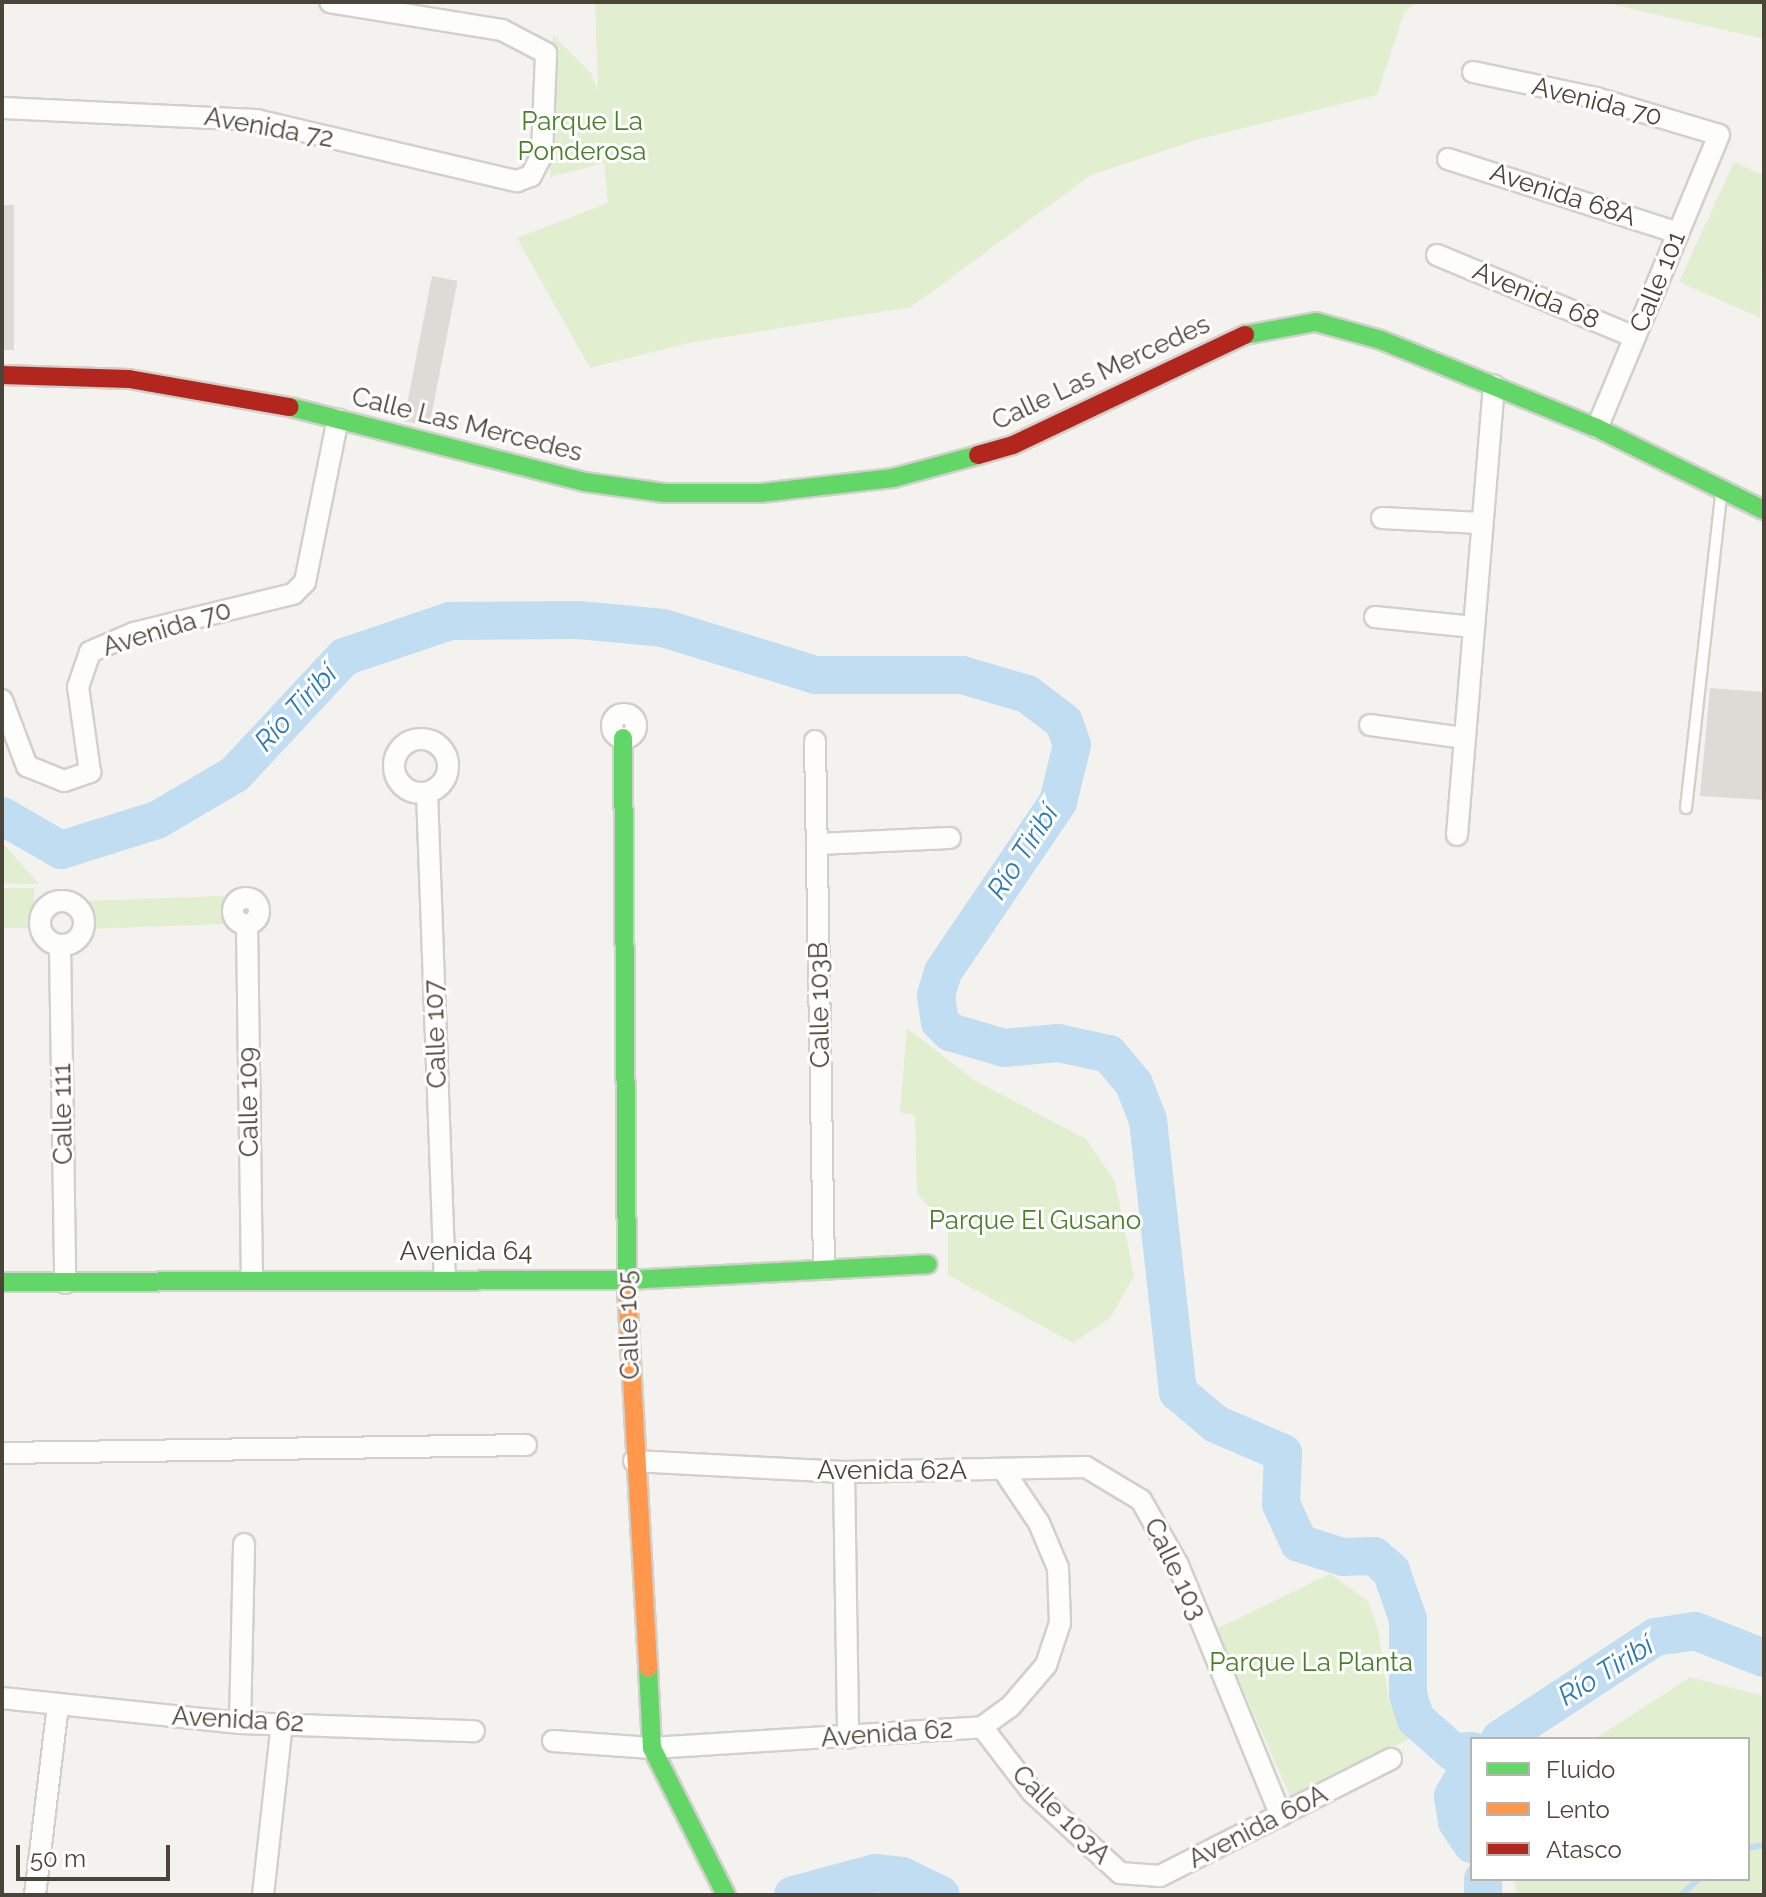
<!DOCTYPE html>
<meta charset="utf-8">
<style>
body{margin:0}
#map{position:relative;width:1766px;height:1897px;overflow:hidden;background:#f4f2ee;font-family:Raleway,sans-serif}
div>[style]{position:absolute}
.green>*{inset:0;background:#e1eecf;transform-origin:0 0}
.stream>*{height:6px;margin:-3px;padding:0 3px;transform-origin:3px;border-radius:3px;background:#c0ddf1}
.river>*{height:38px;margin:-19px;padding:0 19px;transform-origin:19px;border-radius:19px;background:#c0ddf1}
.building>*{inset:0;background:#dedbd6;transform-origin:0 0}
.roads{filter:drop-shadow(2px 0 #d2d0cb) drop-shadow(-2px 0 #d2d0cb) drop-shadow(0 2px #d2d0cb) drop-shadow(0 -2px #d2d0cb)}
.lane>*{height:10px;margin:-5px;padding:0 5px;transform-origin:5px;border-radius:5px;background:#fdfdfc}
.street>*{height:20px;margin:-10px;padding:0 10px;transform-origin:10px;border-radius:10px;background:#fdfdfc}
.street>.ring{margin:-10px;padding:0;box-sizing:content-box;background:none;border:20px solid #fdfdfc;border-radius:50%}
.fast>*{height:18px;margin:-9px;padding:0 9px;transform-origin:9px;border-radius:9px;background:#63d668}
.slow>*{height:18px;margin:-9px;padding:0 9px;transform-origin:9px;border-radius:9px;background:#ff974d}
.jam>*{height:18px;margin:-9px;padding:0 9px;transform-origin:9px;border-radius:9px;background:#b3261e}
span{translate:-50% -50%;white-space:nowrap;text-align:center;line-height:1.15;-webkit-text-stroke:6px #fff;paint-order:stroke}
.street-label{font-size:26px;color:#4b4439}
.park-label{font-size:26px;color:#4a7f2a}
.water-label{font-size:28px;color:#2e7ab2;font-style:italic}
.frame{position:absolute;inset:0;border:4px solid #4b4439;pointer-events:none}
.legend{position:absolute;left:1470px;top:1737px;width:280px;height:144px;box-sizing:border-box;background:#fff;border:2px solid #b7b4b0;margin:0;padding:10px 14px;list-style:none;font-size:24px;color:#4b4439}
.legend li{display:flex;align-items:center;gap:16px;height:40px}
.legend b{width:40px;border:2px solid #b7b4b0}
.scale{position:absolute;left:16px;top:1845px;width:154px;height:36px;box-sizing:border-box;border:4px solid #4b4439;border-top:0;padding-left:10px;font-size:24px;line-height:28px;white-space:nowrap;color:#4b4439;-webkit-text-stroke:6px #fff;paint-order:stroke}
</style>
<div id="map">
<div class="green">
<i style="clip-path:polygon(595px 2px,1417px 2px,1405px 11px,1377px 95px,1199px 139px,1091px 175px,911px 307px,693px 342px,590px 368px,517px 238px,608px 203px,604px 163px,550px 177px,553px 35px,591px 73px,598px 91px)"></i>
<i style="clip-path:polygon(1601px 2px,1764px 2px,1764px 39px)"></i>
<i style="clip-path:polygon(1734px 162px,1764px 175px,1760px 318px,1679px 282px)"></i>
<i style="clip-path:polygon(2px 842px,39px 884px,2px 883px)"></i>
<i style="left:2px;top:888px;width:32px;height:40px"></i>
<i style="left:224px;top:896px;width:28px;height:134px;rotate:88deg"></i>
<i style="clip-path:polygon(907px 1028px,974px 1080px,1086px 1139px,1115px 1181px,1134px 1276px,1110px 1318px,1073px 1343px,948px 1275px,948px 1231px,917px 1193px,915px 1115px,900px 1112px)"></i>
<i style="clip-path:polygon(1330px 1574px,1368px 1601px,1378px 1629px,1389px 1702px,1409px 1739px,1291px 1798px,1216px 1629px)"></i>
<i style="clip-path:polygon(1690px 1677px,1764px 1696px,1764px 1895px,1516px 1895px,1515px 1879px,1748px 1879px,1748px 1739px,1595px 1739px)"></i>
</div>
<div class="stream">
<i style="left:1748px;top:1848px;width:16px;rotate:-11deg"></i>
<i style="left:1681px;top:1895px;width:24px;rotate:-42deg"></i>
</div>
<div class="river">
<i style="left:2px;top:816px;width:68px;rotate:30deg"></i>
<i style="left:61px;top:850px;width:101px;rotate:-17.4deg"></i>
<i style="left:157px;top:820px;width:91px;rotate:-30.5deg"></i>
<i style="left:235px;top:774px;width:160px;rotate:-47deg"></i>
<i style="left:344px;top:657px;width:112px;rotate:-18.8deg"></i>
<i style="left:450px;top:621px;width:129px;rotate:-0.4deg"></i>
<i style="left:579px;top:620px;width:84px;rotate:5.4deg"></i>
<i style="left:663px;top:628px;width:160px;rotate:17.1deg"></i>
<i style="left:816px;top:675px;width:146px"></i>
<i style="left:962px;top:675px;width:68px;rotate:16.3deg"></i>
<i style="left:1027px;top:694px;width:46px;rotate:37.1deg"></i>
<i style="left:1064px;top:722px;width:24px;rotate:71deg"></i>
<i style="left:1072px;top:745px;width:59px;rotate:103.8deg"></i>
<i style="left:1058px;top:802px;width:205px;rotate:124.1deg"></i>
<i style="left:943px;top:972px;width:24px;rotate:107deg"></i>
<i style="left:936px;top:995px;width:27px;rotate:82deg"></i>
<i style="left:940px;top:1022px;width:14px;rotate:45deg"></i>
<i style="left:950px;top:1032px;width:56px;rotate:16.5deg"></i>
<i style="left:1004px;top:1048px;width:54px;rotate:-5.3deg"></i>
<i style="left:1058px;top:1043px;width:52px;rotate:12.2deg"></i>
<i style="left:1109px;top:1054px;width:39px;rotate:50deg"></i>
<i style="left:1134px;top:1084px;width:39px;rotate:69deg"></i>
<i style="left:1148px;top:1120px;width:274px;rotate:83.7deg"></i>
<i style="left:1178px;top:1392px;width:50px;rotate:40.1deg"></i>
<i style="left:1216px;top:1424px;width:73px;rotate:23.4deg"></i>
<i style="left:1283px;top:1453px;width:51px;rotate:92.2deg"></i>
<i style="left:1281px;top:1504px;width:43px;rotate:65.2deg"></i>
<i style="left:1299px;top:1543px;width:46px;rotate:17.7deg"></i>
<i style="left:1343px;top:1557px;width:31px;rotate:-2deg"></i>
<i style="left:1374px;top:1556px;width:23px;rotate:41deg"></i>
<i style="left:1391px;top:1571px;width:51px;rotate:70.5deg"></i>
<i style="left:1408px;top:1619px;width:76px;rotate:90deg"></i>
<i style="left:1408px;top:1695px;width:25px;rotate:72deg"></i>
<i style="left:1416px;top:1719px;width:50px;rotate:41.7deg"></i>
<i style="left:1453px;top:1752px;width:19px;rotate:-3deg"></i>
<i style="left:1500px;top:1739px;width:186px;rotate:-33.3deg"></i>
<i style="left:1655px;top:1637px;width:40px;rotate:-8.5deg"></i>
<i style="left:1695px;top:1631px;width:74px;rotate:21.4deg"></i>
<i style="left:1472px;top:1764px;width:37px;rotate:121deg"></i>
<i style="left:1453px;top:1796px;width:26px;rotate:81deg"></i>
<i style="left:1457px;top:1822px;width:27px;rotate:56deg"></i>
<i style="left:793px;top:1895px;width:85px;rotate:-15deg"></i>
<i style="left:875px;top:1873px;width:27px;rotate:6deg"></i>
<i style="left:902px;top:1876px;width:43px;rotate:26deg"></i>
<i style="left:1483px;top:1895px;width:16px;rotate:-90deg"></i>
</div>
<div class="building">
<i style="left:2px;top:205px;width:12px;height:145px"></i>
<i style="left:432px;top:276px;width:26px;height:148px;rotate:11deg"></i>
<i style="clip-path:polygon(1710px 688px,1764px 692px,1764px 800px,1700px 796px)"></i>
</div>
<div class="roads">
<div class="lane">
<i style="left:1686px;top:808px;width:315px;rotate:-83.6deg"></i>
</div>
<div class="street">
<i style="left:1473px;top:72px;width:126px;rotate:11.9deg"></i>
<i style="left:1596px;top:98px;width:128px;rotate:16.7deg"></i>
<i style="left:1719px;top:135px;width:317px;rotate:112.6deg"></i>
<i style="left:2px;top:108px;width:254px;rotate:2.7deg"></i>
<i style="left:256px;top:120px;width:268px;rotate:13.2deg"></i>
<i style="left:517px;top:181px;width:15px;rotate:-20deg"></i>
<i style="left:531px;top:176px;width:25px;rotate:-63deg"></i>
<i style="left:542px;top:154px;width:101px;rotate:-87.7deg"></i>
<i style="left:546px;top:53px;width:50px;rotate:-152.4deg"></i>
<i style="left:502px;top:30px;width:174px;rotate:-170.8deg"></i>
<i style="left:1448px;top:159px;width:242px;rotate:17.8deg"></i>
<i style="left:1437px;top:255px;width:214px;rotate:22.5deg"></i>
<i style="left:1382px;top:518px;width:98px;rotate:2.9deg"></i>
<i style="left:1375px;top:617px;width:99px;rotate:5.8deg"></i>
<i style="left:2px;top:700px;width:71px;rotate:69.3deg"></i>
<i style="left:27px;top:766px;width:40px;rotate:22deg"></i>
<i style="left:64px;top:781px;width:28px;rotate:-19deg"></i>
<i style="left:90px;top:772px;width:86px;rotate:-98deg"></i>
<i style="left:78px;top:687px;width:37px;rotate:-71deg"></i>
<i style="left:90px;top:652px;width:48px;rotate:-23.4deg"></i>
<i style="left:134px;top:633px;width:164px;rotate:-13.8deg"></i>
<i style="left:293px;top:594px;width:17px;rotate:-45deg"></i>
<i style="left:305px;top:582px;width:166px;rotate:-78.6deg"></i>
<i class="ring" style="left:612px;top:714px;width:4px;height:4px"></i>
<i style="left:1370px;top:725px;width:95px;rotate:7.9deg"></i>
<i class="ring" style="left:394px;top:739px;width:34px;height:34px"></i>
<i style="left:815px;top:741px;width:528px;rotate:89.02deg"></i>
<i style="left:427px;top:793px;width:483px;rotate:87.9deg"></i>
<i style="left:1457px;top:835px;width:451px;rotate:-85.3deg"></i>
<i style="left:817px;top:844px;width:133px;rotate:-2.6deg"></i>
<i class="ring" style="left:233px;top:898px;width:6px;height:6px"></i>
<i class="ring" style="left:40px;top:901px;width:24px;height:24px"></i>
<i style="left:247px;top:924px;width:355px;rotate:89.2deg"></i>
<i style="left:60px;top:946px;width:337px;rotate:89.1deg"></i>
<i style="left:2px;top:1453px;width:524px;rotate:-0.87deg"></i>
<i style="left:634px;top:1461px;width:210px;rotate:3deg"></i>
<i style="left:844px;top:1472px;width:242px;rotate:-1.2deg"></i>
<i style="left:1086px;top:1467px;width:64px;rotate:31deg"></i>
<i style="left:1141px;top:1500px;width:75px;rotate:60.4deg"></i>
<i style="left:1178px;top:1565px;width:271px;rotate:67.7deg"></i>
<i style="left:844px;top:1472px;width:266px;rotate:89.1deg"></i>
<i style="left:2px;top:1698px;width:239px;rotate:6deg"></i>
<i style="left:240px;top:1723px;width:234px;rotate:2deg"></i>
<i style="left:240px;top:1723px;width:179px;rotate:-88.7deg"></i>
<i style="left:982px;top:1727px;width:82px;rotate:52.4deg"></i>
<i style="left:1032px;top:1792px;width:120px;rotate:42.6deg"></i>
<i style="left:1120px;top:1873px;width:40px;rotate:4.3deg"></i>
<i style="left:1160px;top:1876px;width:259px;rotate:-26.9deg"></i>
<i style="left:982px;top:1727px;width:34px;rotate:-36deg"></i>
<i style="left:1010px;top:1707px;width:55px;rotate:-49.4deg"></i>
<i style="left:1046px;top:1665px;width:44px;rotate:-71.6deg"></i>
<i style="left:1060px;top:1623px;width:55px;rotate:-92.1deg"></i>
<i style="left:1058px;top:1568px;width:49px;rotate:-112.9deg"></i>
<i style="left:1039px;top:1523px;width:63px;rotate:-123.9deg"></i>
<i style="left:553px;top:1741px;width:99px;rotate:4deg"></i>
<i style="left:652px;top:1748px;width:331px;rotate:-3.6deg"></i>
<i style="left:35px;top:1895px;width:190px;rotate:-83.1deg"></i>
<i style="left:263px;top:1895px;width:172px;rotate:-83.7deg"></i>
</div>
<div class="fast">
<i style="left:1245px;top:335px;width:72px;rotate:-10.4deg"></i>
<i style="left:1316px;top:322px;width:67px;rotate:15.5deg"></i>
<i style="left:1381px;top:340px;width:233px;rotate:22.2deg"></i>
<i style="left:1597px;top:428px;width:186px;rotate:26.2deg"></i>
<i style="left:290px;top:407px;width:304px;rotate:14.3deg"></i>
<i style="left:585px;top:482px;width:80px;rotate:7.9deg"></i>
<i style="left:664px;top:493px;width:97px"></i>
<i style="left:761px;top:493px;width:133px;rotate:-6.5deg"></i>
<i style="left:893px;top:478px;width:88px;rotate:-15.1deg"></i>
<i style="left:623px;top:738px;width:551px;rotate:89.58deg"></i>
<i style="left:2px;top:1282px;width:625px;rotate:-0.18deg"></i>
<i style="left:627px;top:1280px;width:301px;rotate:-3deg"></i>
<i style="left:648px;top:1667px;width:81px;rotate:87.2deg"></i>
<i style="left:652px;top:1748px;width:165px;rotate:63.3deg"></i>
</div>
<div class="slow">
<i style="left:627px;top:1289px;width:379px;rotate:86.8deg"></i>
</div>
<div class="jam">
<i style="left:2px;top:375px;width:127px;rotate:1.8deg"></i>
<i style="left:129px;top:379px;width:163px;rotate:9.9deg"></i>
<i style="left:978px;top:455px;width:36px;rotate:-16deg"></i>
<i style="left:1013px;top:445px;width:257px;rotate:-25.4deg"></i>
</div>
</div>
<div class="street-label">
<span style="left:1597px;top:102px;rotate:14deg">Avenida 70</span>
<span style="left:269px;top:128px;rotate:10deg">Avenida 72</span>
<span style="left:1563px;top:195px;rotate:18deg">Avenida 68A</span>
<span style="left:1658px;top:282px;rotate:-68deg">Calle 101</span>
<span style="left:1536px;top:296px;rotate:23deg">Avenida 68</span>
<span style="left:1101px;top:373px;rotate:-25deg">Calle Las Mercedes</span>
<span style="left:467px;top:425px;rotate:14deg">Calle Las Mercedes</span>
<span style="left:167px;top:629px;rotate:-17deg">Avenida 70</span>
<span style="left:820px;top:1005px;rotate:-91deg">Calle 103B</span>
<span style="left:436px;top:1034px;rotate:-92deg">Calle 107</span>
<span style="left:249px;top:1102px;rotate:-91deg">Calle 109</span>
<span style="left:63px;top:1114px;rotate:-91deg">Calle 111</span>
<span style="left:466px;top:1252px">Avenida 64</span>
<span style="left:629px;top:1325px;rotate:-92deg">Calle 105</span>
<span style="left:892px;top:1471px">Avenida 62A</span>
<span style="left:1175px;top:1569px;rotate:64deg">Calle 103</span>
<span style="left:238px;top:1720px;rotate:3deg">Avenida 62</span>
<span style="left:887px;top:1734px;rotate:-4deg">Avenida 62</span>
<span style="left:1061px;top:1815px;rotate:45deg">Calle 103A</span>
<span style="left:1258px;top:1827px;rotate:-27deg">Avenida 60A</span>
</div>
<div class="park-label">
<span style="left:582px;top:137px">Parque La<br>Ponderosa</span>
<span style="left:1035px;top:1221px">Parque El Gusano</span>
<span style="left:1311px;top:1663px">Parque La Planta</span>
</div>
<div class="water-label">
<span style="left:296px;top:708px;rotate:-47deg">Río Tiribí</span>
<span style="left:1023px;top:852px;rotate:-57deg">Río Tiribí</span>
<span style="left:1606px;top:1671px;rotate:-32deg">Río Tiribí</span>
</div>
<div class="frame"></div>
<ul class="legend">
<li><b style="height:10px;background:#63d668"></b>Fluido</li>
<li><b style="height:10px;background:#ff974d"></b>Lento</li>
<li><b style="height:10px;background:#b3261e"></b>Atasco</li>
</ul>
<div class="scale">50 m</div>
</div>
